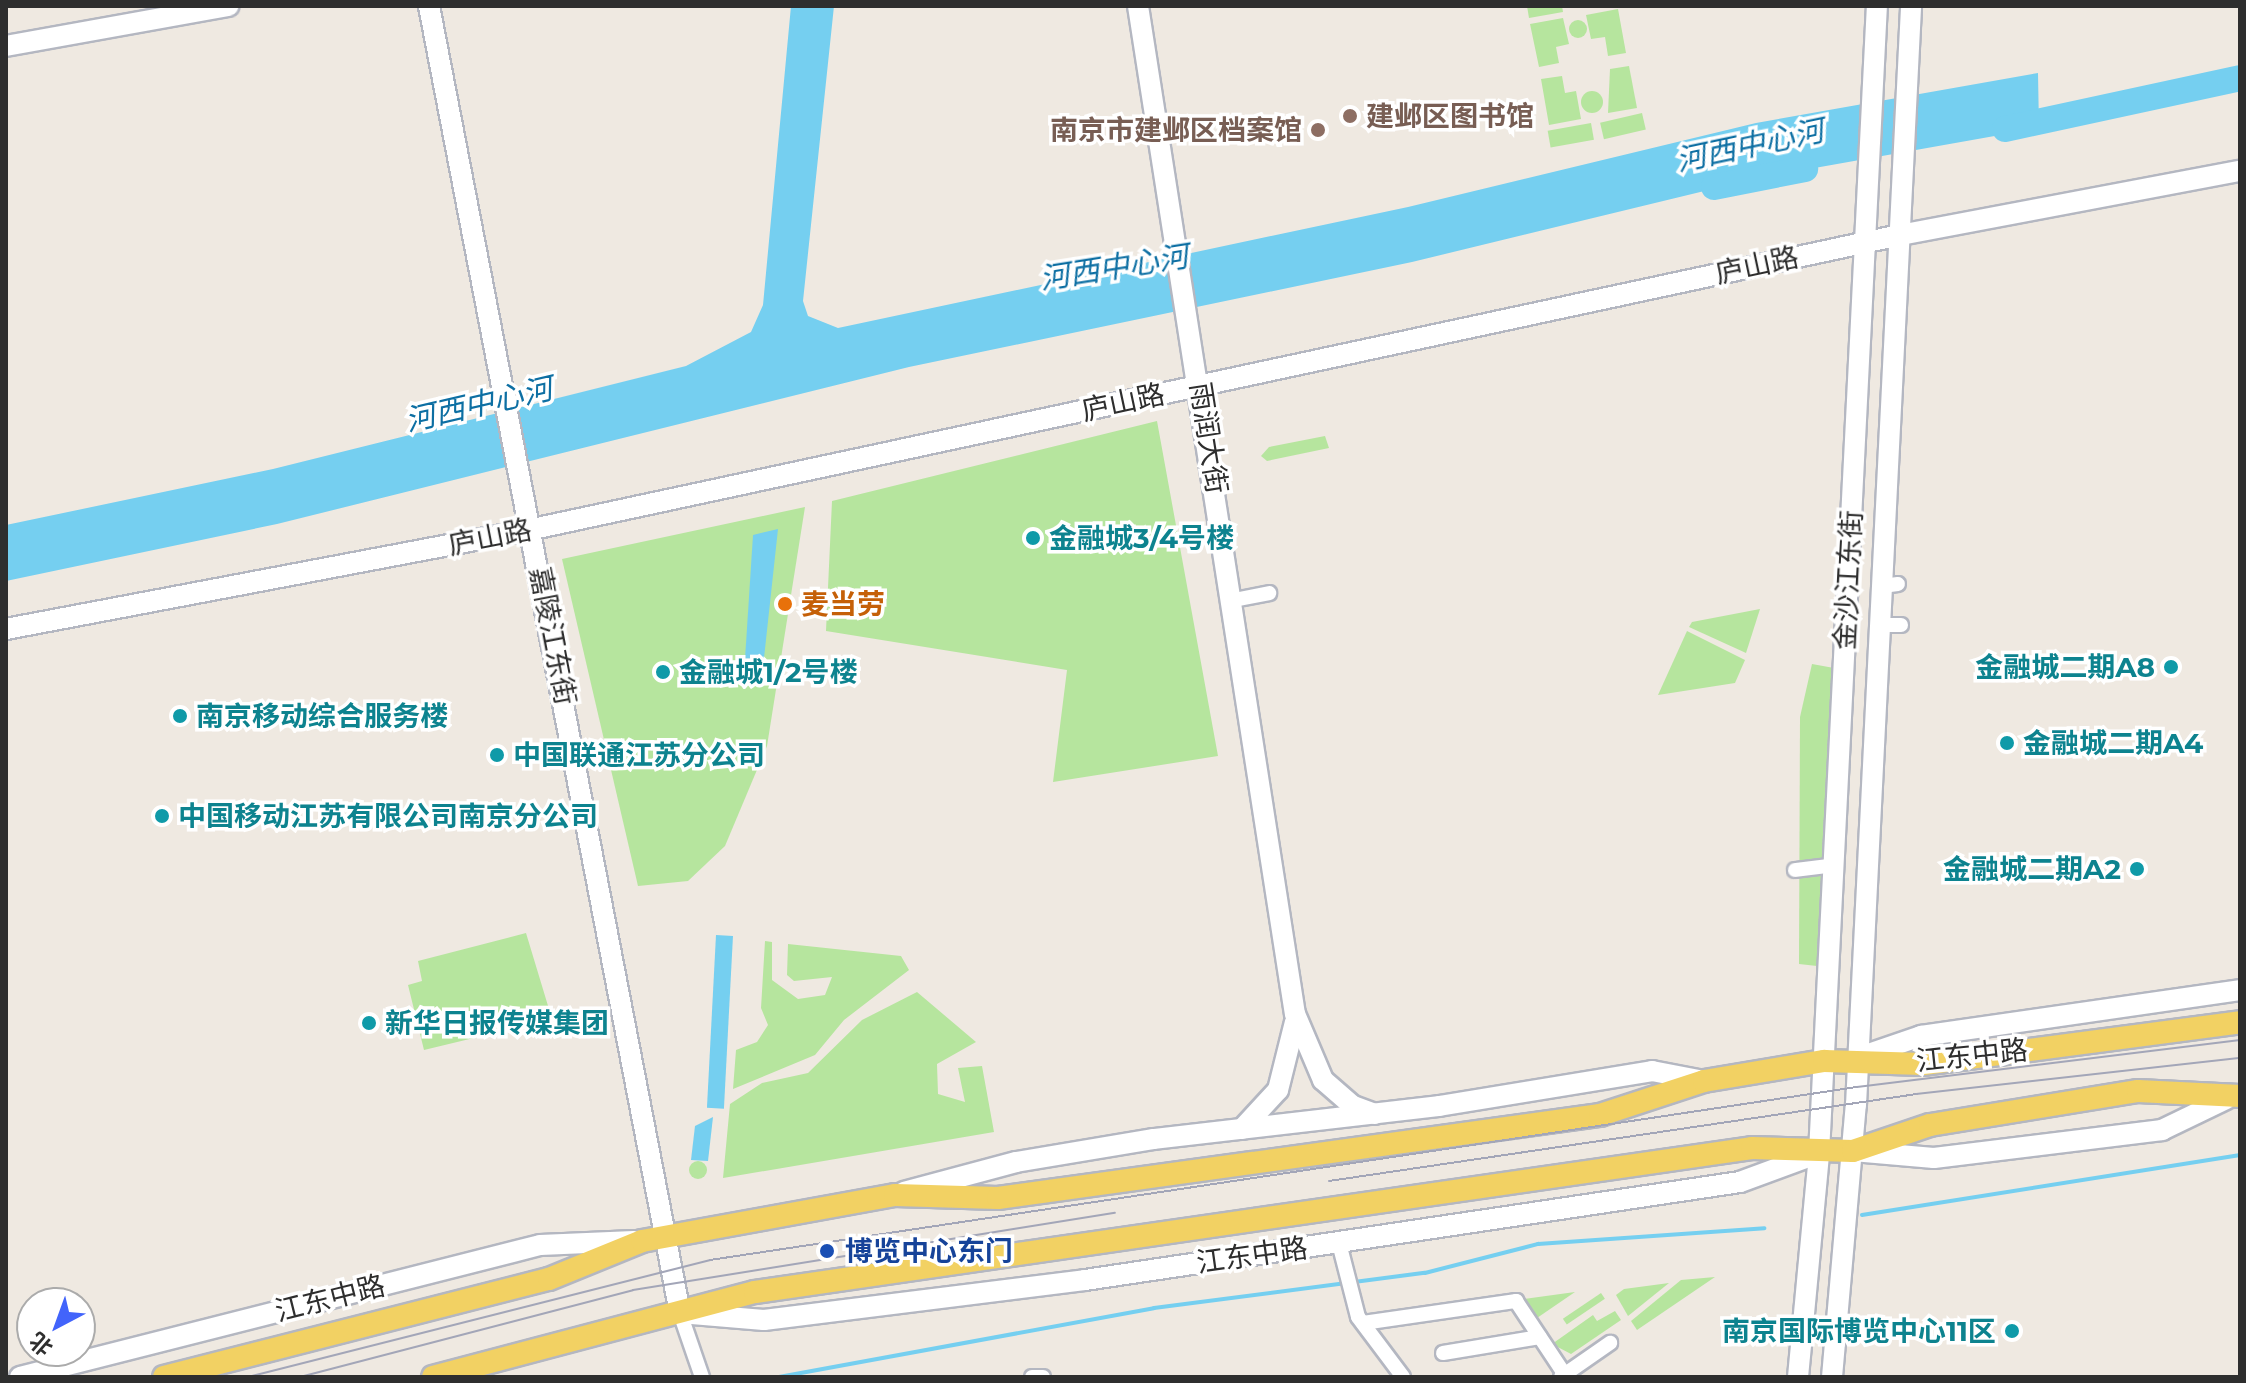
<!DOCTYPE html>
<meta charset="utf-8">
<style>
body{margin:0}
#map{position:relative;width:2246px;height:1383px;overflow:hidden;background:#efe9e1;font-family:Montserrat,"Noto Sans SC",sans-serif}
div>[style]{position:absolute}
.green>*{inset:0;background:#b6e59e;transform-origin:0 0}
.round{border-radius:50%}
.water>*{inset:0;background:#75cff0;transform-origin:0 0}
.stream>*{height:4px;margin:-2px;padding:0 2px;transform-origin:2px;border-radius:2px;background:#75cff0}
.river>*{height:26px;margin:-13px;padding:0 13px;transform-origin:13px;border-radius:13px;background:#75cff0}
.roads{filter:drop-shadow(2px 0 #b4b7c1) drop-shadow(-2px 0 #b4b7c1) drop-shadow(0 2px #b4b7c1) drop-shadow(0 -2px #b4b7c1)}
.street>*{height:14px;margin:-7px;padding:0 7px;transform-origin:7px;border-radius:7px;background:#fff}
.secondary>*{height:20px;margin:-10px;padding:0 10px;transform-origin:10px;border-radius:10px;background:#fff}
.primary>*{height:22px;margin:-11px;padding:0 11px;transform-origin:11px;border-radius:11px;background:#f2d163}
.tram>*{height:2px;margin:-1px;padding:0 1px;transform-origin:1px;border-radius:1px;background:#a3a6b8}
.dots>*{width:22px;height:22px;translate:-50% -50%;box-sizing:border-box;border:4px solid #fff;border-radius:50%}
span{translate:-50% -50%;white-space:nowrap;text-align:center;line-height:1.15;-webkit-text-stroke:7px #fff;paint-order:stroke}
.education-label{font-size:28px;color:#785e54;font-weight:700}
.left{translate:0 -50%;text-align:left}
.right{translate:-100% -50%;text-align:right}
.street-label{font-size:28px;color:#2e2e2e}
.culture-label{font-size:28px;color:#0d838f;font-weight:700}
.food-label{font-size:28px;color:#c56008;font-weight:700}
.transit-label{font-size:28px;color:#164399;font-weight:700}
.water-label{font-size:30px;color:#0d6fa3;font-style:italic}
.frame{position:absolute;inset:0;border:8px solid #2e2e2e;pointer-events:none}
.north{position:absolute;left:16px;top:1287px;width:80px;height:80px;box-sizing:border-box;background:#fff;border:2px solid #ababab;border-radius:50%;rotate:221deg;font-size:22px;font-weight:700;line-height:32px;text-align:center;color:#2e2e2e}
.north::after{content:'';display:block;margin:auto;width:28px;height:36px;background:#4264fb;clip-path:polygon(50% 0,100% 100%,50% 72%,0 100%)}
</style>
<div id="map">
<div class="green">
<i style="clip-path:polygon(1527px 6px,1562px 6px,1563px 12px,1529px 18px)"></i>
<i style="clip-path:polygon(1618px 9px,1626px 53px,1608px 56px,1605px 37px,1591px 39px,1586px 15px)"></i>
<i style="clip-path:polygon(1563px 18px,1569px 44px,1556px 47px,1559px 63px,1539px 67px,1530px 24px)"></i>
<i class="round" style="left:1569px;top:20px;width:18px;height:18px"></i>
<i style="clip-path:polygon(1629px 66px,1637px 108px,1608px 113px,1610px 69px)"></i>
<i style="clip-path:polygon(1562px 76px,1565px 93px,1576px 91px,1581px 119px,1549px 125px,1541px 79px)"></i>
<i class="round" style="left:1581px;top:91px;width:22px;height:22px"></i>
<i style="left:1642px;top:113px;width:17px;height:43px;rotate:77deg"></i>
<i style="left:1591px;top:123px;width:17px;height:44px;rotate:80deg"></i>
<i style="clip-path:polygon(1157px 421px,1218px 756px,1053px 782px,1067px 670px,826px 631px,832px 501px)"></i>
<i style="clip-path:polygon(1325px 436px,1329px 448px,1267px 461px,1261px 456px,1269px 447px)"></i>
<i style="clip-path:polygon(805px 507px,767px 746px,725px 846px,688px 881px,638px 886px,562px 559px)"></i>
<i style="clip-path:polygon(1760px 609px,1746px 653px,1689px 627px,1692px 622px)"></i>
<i style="clip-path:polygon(1687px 631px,1745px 660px,1735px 683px,1658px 695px)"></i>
<i style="clip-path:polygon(1812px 664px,1834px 668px,1817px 966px,1799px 964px,1800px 717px)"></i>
<i style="clip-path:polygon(526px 933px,552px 1019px,424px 1050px,408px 985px,422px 981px,418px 961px)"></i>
<i style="clip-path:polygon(765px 941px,772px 942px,772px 980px,798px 999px,825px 995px,832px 977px,794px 981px,787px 975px,788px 944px,901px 956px,909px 970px,844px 1020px,815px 1055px,733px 1089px,736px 1050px,757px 1042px,768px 1025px,761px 1008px)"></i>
<i style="clip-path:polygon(917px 992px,976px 1042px,937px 1064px,938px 1094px,965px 1102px,958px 1068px,982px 1066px,994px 1132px,723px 1178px,730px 1104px,762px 1083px,808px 1073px,862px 1020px)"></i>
<i class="round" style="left:689px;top:1161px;width:18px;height:18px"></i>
<i style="clip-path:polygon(1715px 1277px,1637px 1330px,1631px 1321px,1681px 1280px)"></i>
<i style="clip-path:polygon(1669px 1283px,1628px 1316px,1616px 1295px,1624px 1289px)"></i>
<i style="clip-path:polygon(1575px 1292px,1537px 1318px,1524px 1299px)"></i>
<i style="left:1601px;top:1293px;width:7px;height:46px;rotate:56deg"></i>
<i style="clip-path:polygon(1615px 1311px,1621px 1320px,1571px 1354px,1552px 1344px,1593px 1315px,1597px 1321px)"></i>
</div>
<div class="water">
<i style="clip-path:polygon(791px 6px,834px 6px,803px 301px,808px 316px,838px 328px,1408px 207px,1756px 123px,2038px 73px,2039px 128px,1758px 178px,1412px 262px,909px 367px,277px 524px,6px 581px,6px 525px,273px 469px,686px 366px,751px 332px,763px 305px)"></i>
<i style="clip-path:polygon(778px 529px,764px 658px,745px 659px,753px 535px)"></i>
<i style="left:716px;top:935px;width:17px;height:173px;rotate:3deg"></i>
<i style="clip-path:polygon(713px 1117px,708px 1161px,691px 1160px,695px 1126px)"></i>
</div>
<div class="stream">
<i style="left:1862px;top:1215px;width:383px;rotate:-9deg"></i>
<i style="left:779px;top:1377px;width:381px;rotate:-10.4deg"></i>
<i style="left:1154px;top:1308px;width:273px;rotate:-7.4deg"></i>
<i style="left:1425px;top:1273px;width:117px;rotate:-14.4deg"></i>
<i style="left:1538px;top:1244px;width:227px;rotate:-4deg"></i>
</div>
<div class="river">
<i style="left:2005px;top:129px;width:240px;rotate:-12.2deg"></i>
<i style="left:1714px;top:187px;width:93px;rotate:-11.2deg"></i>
</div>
<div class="roads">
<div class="street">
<i style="left:1882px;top:586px;width:16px;rotate:-7deg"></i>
<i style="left:1234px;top:600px;width:36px;rotate:-11deg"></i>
<i style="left:1879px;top:625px;width:22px"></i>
<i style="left:1795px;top:870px;width:39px;rotate:-7deg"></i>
<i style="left:1339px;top:1243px;width:76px;rotate:75.6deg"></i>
<i style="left:1358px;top:1317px;width:75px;rotate:53.1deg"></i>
<i style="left:680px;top:1313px;width:68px;rotate:71deg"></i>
<i style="left:1363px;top:1323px;width:155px;rotate:-8.2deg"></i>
<i style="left:1516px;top:1301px;width:89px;rotate:56.5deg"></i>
<i style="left:1443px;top:1353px;width:98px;rotate:-9.4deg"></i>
<i style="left:1032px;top:1377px;width:11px"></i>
<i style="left:1561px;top:1377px;width:60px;rotate:-34.8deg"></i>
</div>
<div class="secondary">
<i style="left:429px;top:6px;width:1331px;rotate:79.13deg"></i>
<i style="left:680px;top:1313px;width:84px;rotate:4.8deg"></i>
<i style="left:764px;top:1320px;width:323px;rotate:-7.1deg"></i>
<i style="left:1085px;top:1280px;width:662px;rotate:-8.51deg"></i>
<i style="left:1740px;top:1182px;width:84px;rotate:-20.2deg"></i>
<i style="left:1138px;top:6px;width:1020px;rotate:81.15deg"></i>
<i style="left:1295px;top:1014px;width:72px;rotate:67deg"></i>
<i style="left:1323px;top:1080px;width:40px;rotate:41deg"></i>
<i style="left:1353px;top:1106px;width:23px;rotate:20deg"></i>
<i style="left:6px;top:46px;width:226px;rotate:-10.2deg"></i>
<i style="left:6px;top:629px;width:536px;rotate:-10.74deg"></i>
<i style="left:533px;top:529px;width:1398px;rotate:-12.14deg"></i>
<i style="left:1900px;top:235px;width:346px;rotate:-10.7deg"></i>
<i style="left:1857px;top:1058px;width:68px;rotate:-19deg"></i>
<i style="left:1921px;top:1036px;width:322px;rotate:-8.2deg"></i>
<i style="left:1242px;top:1129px;width:53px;rotate:-47.3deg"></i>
<i style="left:1278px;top:1090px;width:70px;rotate:-76deg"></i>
<i style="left:1853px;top:1151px;width:81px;rotate:4.9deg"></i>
<i style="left:1934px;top:1158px;width:230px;rotate:-7deg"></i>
<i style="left:2162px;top:1130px;width:71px;rotate:-25.8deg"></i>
<i style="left:904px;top:1192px;width:116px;rotate:-15deg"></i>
<i style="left:1016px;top:1162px;width:140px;rotate:-9.5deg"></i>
<i style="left:1154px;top:1139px;width:287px;rotate:-6.6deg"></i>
<i style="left:1439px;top:1106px;width:216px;rotate:-9.3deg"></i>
<i style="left:1652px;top:1071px;width:53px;rotate:10.9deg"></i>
<i style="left:20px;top:1377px;width:536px;rotate:-14.24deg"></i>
<i style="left:540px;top:1245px;width:94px;rotate:-2.4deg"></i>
<i style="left:1798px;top:1377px;width:225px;rotate:-84.6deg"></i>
<i style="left:1819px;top:1153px;width:1148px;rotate:-87.11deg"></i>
<i style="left:1832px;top:1377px;width:273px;rotate:-85deg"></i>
<i style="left:1856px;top:1105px;width:1100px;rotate:-87.13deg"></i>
</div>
<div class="primary">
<i style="left:164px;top:1377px;width:397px;rotate:-14.3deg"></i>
<i style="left:549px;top:1279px;width:100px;rotate:-22.2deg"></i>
<i style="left:642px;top:1241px;width:257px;rotate:-10.3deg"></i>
<i style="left:895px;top:1195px;width:103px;rotate:1.7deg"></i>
<i style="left:998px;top:1198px;width:608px;rotate:-7.85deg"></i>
<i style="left:1600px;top:1115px;width:109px;rotate:-18.1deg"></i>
<i style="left:1704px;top:1081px;width:122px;rotate:-9.5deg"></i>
<i style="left:1824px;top:1061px;width:99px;rotate:1.7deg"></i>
<i style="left:1923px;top:1064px;width:320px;rotate:-7.5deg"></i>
<i style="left:433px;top:1377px;width:333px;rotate:-14.8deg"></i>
<i style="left:755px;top:1292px;width:1007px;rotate:-8.22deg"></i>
<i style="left:1752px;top:1148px;width:101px;rotate:1.7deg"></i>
<i style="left:1853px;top:1151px;width:81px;rotate:-18.7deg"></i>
<i style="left:1930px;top:1125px;width:211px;rotate:-9.3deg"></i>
<i style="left:2138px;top:1091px;width:102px;rotate:2.8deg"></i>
</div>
</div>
<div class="tram">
<i style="left:1329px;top:1181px;width:594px;rotate:-8.42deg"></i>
<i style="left:1917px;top:1094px;width:325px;rotate:-6.4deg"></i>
<i style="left:248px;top:1377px;width:477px;rotate:-14.2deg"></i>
<i style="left:710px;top:1260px;width:1160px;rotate:-8.58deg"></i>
<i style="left:1857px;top:1087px;width:386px;rotate:-7deg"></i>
<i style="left:300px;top:1377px;width:344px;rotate:-14.6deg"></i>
<i style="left:633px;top:1290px;width:488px;rotate:-9.1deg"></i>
</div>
<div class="dots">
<i style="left:1350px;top:116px;background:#8d6e63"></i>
<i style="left:1318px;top:130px;background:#8d6e63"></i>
<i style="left:1033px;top:538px;background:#0f9aa8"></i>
<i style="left:785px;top:604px;background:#e8710a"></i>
<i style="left:2171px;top:667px;background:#0f9aa8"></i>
<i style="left:663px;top:672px;background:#0f9aa8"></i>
<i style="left:180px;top:716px;background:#0f9aa8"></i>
<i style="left:2007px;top:743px;background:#0f9aa8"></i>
<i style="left:497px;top:755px;background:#0f9aa8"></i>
<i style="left:162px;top:816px;background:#0f9aa8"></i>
<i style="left:2137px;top:869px;background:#0f9aa8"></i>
<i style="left:369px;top:1023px;background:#0f9aa8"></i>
<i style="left:827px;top:1251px;background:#1a4fb4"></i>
<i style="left:2012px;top:1331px;background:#0f9aa8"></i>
</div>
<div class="education-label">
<span class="left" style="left:1366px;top:116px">建邺区图书馆</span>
<span class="right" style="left:1302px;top:130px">南京市建邺区档案馆</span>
</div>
<div class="street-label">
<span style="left:1757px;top:265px;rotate:-12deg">庐山路</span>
<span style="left:1123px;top:402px;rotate:-12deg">庐山路</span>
<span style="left:1209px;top:438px;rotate:81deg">雨润大街</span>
<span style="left:490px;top:537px;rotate:-11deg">庐山路</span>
<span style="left:1848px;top:580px;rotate:-87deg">金沙江东街</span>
<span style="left:553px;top:636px;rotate:79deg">嘉陵江东街</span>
<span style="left:1972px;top:1055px;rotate:-6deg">江东中路</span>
<span style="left:1252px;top:1255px;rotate:-8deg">江东中路</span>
<span style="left:330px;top:1298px;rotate:-14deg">江东中路</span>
</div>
<div class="culture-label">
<span class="left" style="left:1049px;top:538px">金融城3/4号楼</span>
<span class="right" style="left:2155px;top:667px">金融城二期A8</span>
<span class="left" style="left:679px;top:672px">金融城1/2号楼</span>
<span class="left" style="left:196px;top:716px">南京移动综合服务楼</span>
<span class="left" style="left:2023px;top:743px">金融城二期A4</span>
<span class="left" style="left:513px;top:755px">中国联通江苏分公司</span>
<span class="left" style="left:178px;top:816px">中国移动江苏有限公司南京分公司</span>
<span class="right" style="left:2121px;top:869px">金融城二期A2</span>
<span class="left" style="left:385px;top:1023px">新华日报传媒集团</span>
<span class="right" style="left:1996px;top:1331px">南京国际博览中心11区</span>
</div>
<div class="food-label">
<span class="left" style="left:801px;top:604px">麦当劳</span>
</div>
<div class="transit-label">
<span class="left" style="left:845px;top:1251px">博览中心东门</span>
</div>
<div class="water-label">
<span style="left:1750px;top:146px;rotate:-12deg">河西中心河</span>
<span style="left:1114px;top:268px;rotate:-9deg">河西中心河</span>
<span style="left:479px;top:405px;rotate:-13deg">河西中心河</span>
</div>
<div class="frame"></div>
<div class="north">北</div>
</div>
